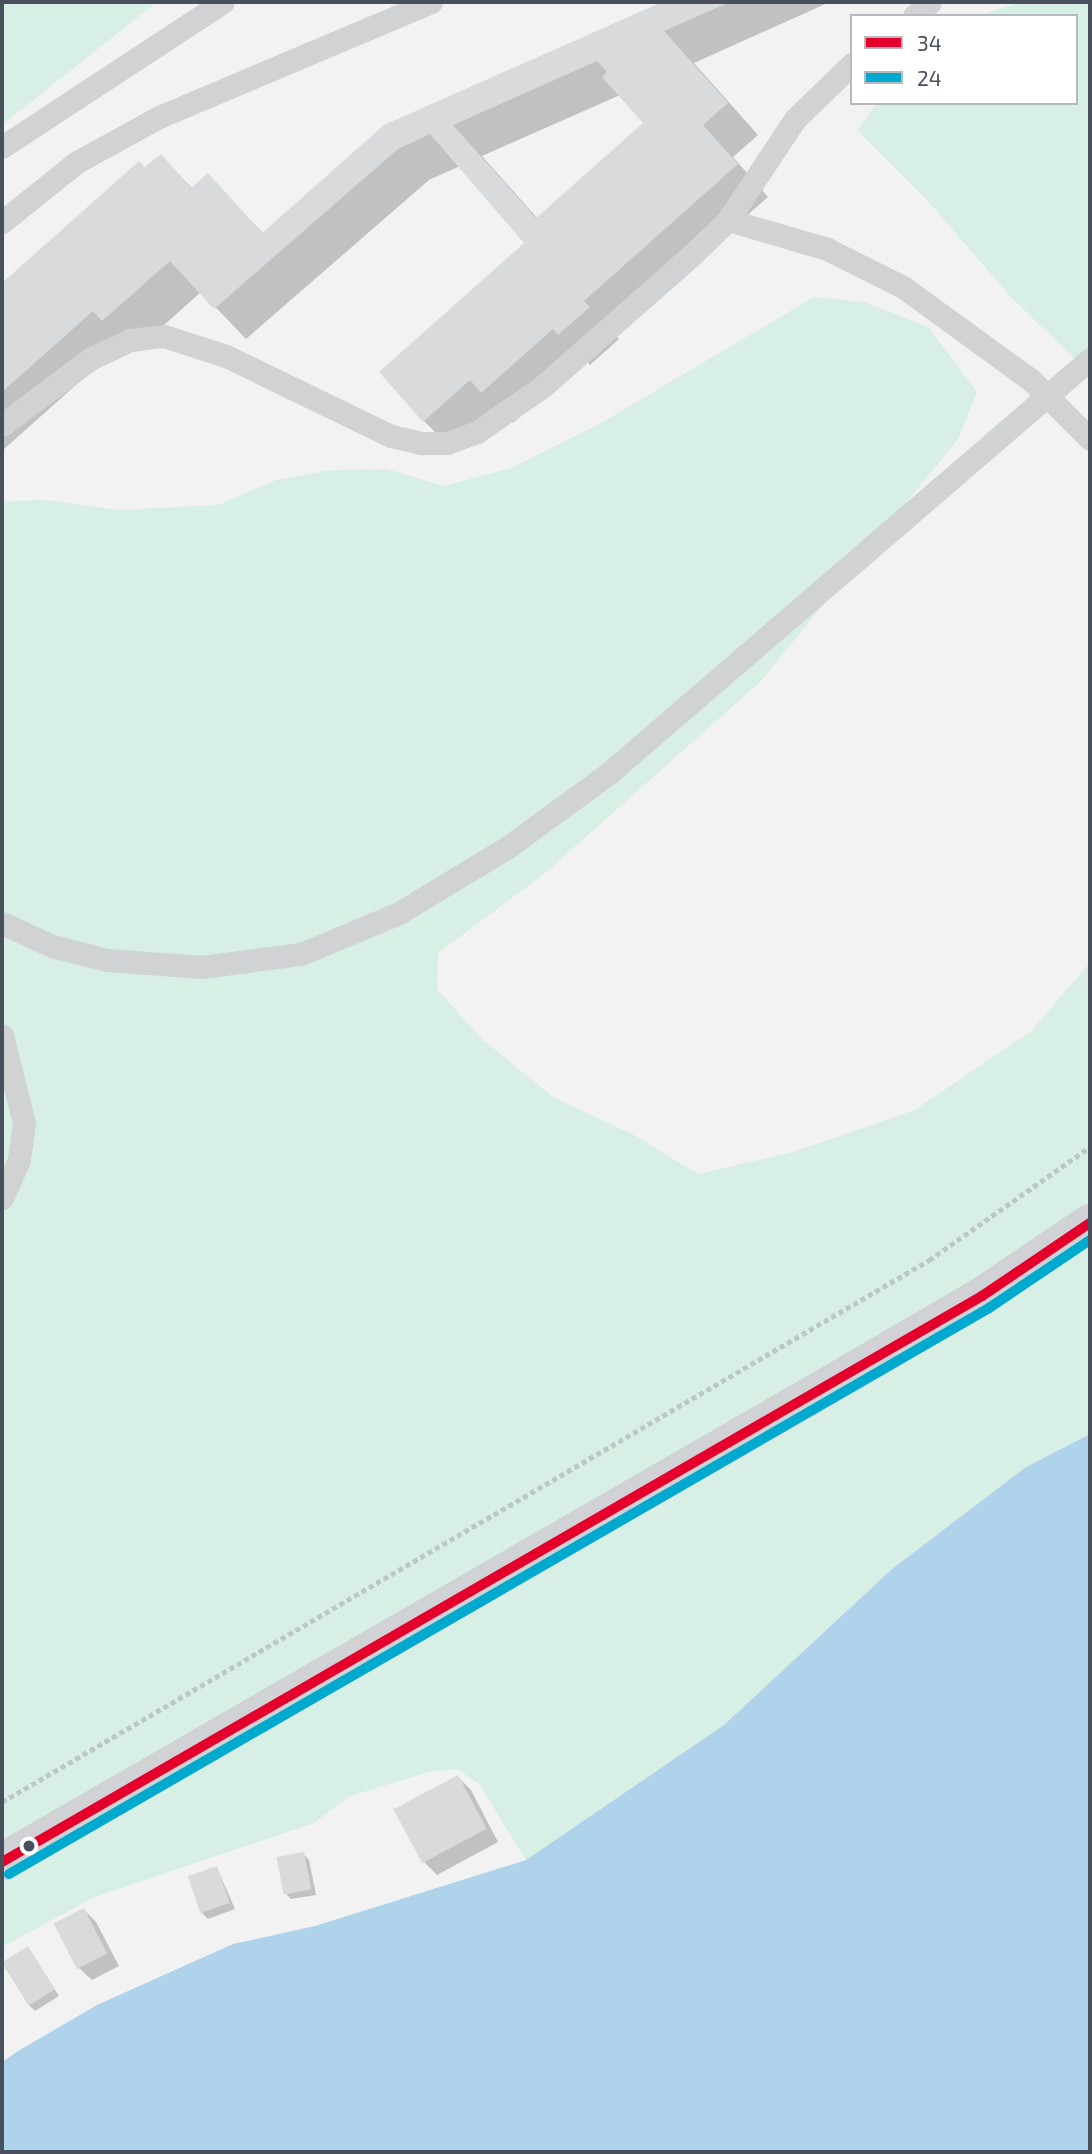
<!DOCTYPE html>
<style>
body{margin:0}
#map{position:relative;width:1092px;height:2154px;overflow:hidden;background:#f2f2f2;font-family:"Exo 2",sans-serif}
div>[style]{position:absolute}
.green>*{inset:0;background:#d8efe5}
.water>*{inset:0;background:#afd3eb}
.shadow>*{inset:0;background:#0003}
.building>*{inset:0;background:#d9dadc;transform-origin:0 0}
.path>*{height:4.5px;margin-top:-2.25px;transform-origin:0;background:repeating-linear-gradient(90deg,#bcc7c6 0 5px,transparent 0 8.5px)}
.lane>*{height:23px;margin:-11.5px;padding:0 11.5px;transform-origin:11.5px;border-radius:11.5px;background:#d0d2d4}
.secondary>*{height:38px;margin:-19px;padding:0 19px;transform-origin:19px;border-radius:19px;background:#d1d2d5}
.bus-1>*{height:10px;margin:-5px;padding:0 5px;transform-origin:5px;border-radius:5px;background:#e4002b}
.bus-2>*{height:10px;margin:-5px;padding:0 5px;transform-origin:5px;border-radius:5px;background:#00a9ce}
.dots>*{width:19px;height:19px;translate:-50% -50%;box-sizing:border-box;border:4px solid #fff;border-radius:50%}
span{translate:-50% -50%;white-space:nowrap;text-align:center;line-height:1.15;-webkit-text-stroke:5px #fff;paint-order:stroke}
.frame{position:absolute;inset:0;border:4px solid #49505d;pointer-events:none}
.legend{position:absolute;left:850px;top:14px;width:228px;height:91px;box-sizing:border-box;background:#fff;border:2px solid #b6b9be;margin:0;padding:9px 12px;list-style:none;font-size:21px;color:#49505d}
.legend li{display:flex;align-items:center;gap:14px;height:35px}
.legend b{width:35px;border:2px solid #b6b9be}
</style>
<div id="map">
<div class="green">
<i style="clip-path:polygon(2px 2px,157px 2px,2px 125px)"></i>
<i style="clip-path:polygon(1021px 2px,1090px 2px,1090px 374px,1009px 295px,927px 200px,857px 130px,877px 103px,1076px 103px,1076px 16px,978px 16px)"></i>
<i style="clip-path:polygon(814px 297px,864px 302px,928px 327px,977px 392px,958px 439px,761px 681px,543px 875px,438px 953px,437px 989px,482px 1039px,553px 1097px,636px 1136px,698px 1174px,793px 1152px,915px 1110px,1031px 1031px,1090px 963px,1090px 1434px,1026px 1467px,892px 1569px,724px 1725px,526px 1860px,479px 1784px,457px 1769px,429px 1772px,350px 1796px,314px 1823px,95px 1897px,2px 1947px,2px 501px,48px 500px,118px 510px,218px 505px,276px 480px,331px 470px,387px 469px,444px 486px,511px 468px,601px 423px)"></i>
</div>
<div class="water">
<i style="clip-path:polygon(1090px 1434px,1090px 2152px,2px 2152px,2px 2062px,18px 2051px,97px 2005px,233px 1944px,315px 1926px,526px 1860px,724px 1725px,892px 1569px,1026px 1467px)"></i>
</div>
<div class="shadow">
<i style="clip-path:polygon(evenodd,668px 2px,830px 2px,694px 63px,758px 135px,733px 157px,768px 197px,614px 333px,619px 339px,590px 365px,585px 359px,513px 423px,501px 411px,455px 452px,424px 421px,527px 243px,460px 166px,429px 180px,246px 339px,201px 292px,135px 351px,125px 341px,2px 451px,2px 286px,139px 163px,145px 170px,161px 156px,193px 189px,208px 176px,264px 234px,385px 127px,668px 2px,620px 95px,646px 123px,538px 219px,482px 156px,620px 95px)"></i>
<i style="clip-path:polygon(458px 1777px,471px 1790px,498px 1842px,437px 1875px,424px 1862px)"></i>
<i style="clip-path:polygon(303px 1854px,309px 1860px,316px 1895px,291px 1899px,285px 1893px)"></i>
<i style="clip-path:polygon(217px 1868px,235px 1909px,208px 1919px,202px 1913px)"></i>
<i style="clip-path:polygon(84px 1910px,96px 1922px,119px 1966px,92px 1980px,79px 1968px)"></i>
<i style="clip-path:polygon(28px 1949px,59px 1996px,35px 2011px,29px 2005px)"></i>
</div>
<div class="building">
<i style="clip-path:polygon(evenodd,662px 2px,730px 2px,664px 31px,728px 103px,703px 125px,738px 164px,584px 301px,590px 307px,558px 335px,553px 329px,481px 393px,470px 380px,423px 422px,379px 372px,524px 243px,430px 134px,398px 149px,214px 309px,170px 261px,102px 321px,93px 311px,2px 392px,2px 283px,139px 161px,145px 167px,161px 154px,191px 188px,208px 173px,262px 233px,384px 125px,662px 2px,597px 61px,607px 72px,602px 77px,643px 123px,536px 218px,453px 125px,597px 61px)"></i>
<i style="left:458px;top:1775px;width:61px;height:73px;rotate:62deg"></i>
<i style="left:304px;top:1852px;width:38px;height:28px;rotate:79deg"></i>
<i style="left:217px;top:1866px;width:39px;height:31px;rotate:71deg"></i>
<i style="left:84px;top:1908px;width:51px;height:34px;rotate:63deg"></i>
<i style="left:28px;top:1946px;width:51px;height:31px;rotate:58deg"></i>
</div>
<div class="path">
<i style="left:2px;top:1802px;width:1074px;rotate:-30.31deg"></i>
<i style="left:929px;top:1260px;width:197px;rotate:-35.1deg"></i>
</div>
<div class="lane">
<i style="left:914px;top:16px;width:21px;rotate:-41deg"></i>
<i style="left:2px;top:147px;width:264px;rotate:-33.3deg"></i>
<i style="left:728px;top:220px;width:103px;rotate:16.3deg"></i>
<i style="left:827px;top:249px;width:85px;rotate:26.6deg"></i>
<i style="left:903px;top:287px;width:158px;rotate:36deg"></i>
<i style="left:1031px;top:380px;width:83px;rotate:45deg"></i>
<i style="left:2px;top:222px;width:96px;rotate:-38.7deg"></i>
<i style="left:77px;top:162px;width:94px;rotate:-28.8deg"></i>
<i style="left:159px;top:117px;width:295px;rotate:-22.9deg"></i>
<i style="left:2px;top:425px;width:110px;rotate:-36.9deg"></i>
<i style="left:90px;top:359px;width:44px;rotate:-25.4deg"></i>
<i style="left:130px;top:340px;width:34px;rotate:-7deg"></i>
<i style="left:164px;top:336px;width:65px;rotate:17.9deg"></i>
<i style="left:226px;top:356px;width:183px;rotate:25.9deg"></i>
<i style="left:391px;top:436px;width:32px;rotate:13deg"></i>
<i style="left:422px;top:443px;width:25px"></i>
<i style="left:447px;top:443px;width:32px;rotate:-20deg"></i>
<i style="left:477px;top:432px;width:79px;rotate:-34.7deg"></i>
<i style="left:542px;top:387px;width:203px;rotate:-41.4deg"></i>
<i style="left:694px;top:253px;width:47px;rotate:-44.1deg"></i>
<i style="left:728px;top:220px;width:121px;rotate:-56.4deg"></i>
<i style="left:795px;top:119px;width:79px;rotate:-44deg"></i>
<i style="left:2px;top:923px;width:55px;rotate:24.7deg"></i>
<i style="left:52px;top:946px;width:57px;rotate:14.3deg"></i>
<i style="left:107px;top:960px;width:95px;rotate:4.2deg"></i>
<i style="left:202px;top:967px;width:100px;rotate:-7.5deg"></i>
<i style="left:301px;top:954px;width:106px;rotate:-22.7deg"></i>
<i style="left:399px;top:913px;width:127px;rotate:-31.2deg"></i>
<i style="left:508px;top:847px;width:125px;rotate:-36.2deg"></i>
<i style="left:609px;top:773px;width:635px;rotate:-40.72deg"></i>
<i style="left:2px;top:1035px;width:91px;rotate:76deg"></i>
<i style="left:24px;top:1123px;width:37px;rotate:98deg"></i>
<i style="left:19px;top:1160px;width:42px;rotate:114.1deg"></i>
</div>
<div class="secondary">
<i style="left:2px;top:1862px;width:979px;rotate:-29.97deg"></i>
<i style="left:850px;top:1373px;width:153px;rotate:-30.3deg"></i>
<i style="left:982px;top:1296px;width:130px;rotate:-34.1deg"></i>
</div>
<div class="bus-1">
<i style="left:2px;top:1862px;width:1132px;rotate:-30.01deg"></i>
<i style="left:982px;top:1296px;width:130px;rotate:-34.1deg"></i>
</div>
<div class="bus-2">
<i style="left:9px;top:1874px;width:1132px;rotate:-30.01deg"></i>
<i style="left:989px;top:1308px;width:122px;rotate:-34deg"></i>
</div>
<div class="dots">
<i style="left:29px;top:1846px;background:#49505d"></i>
</div>
<div class="frame"></div>
<ul class="legend">
<li><b style="height:9px;background:#e4002b"></b>34</li>
<li><b style="height:9px;background:#00a9ce"></b>24</li>
</ul>
</div>
